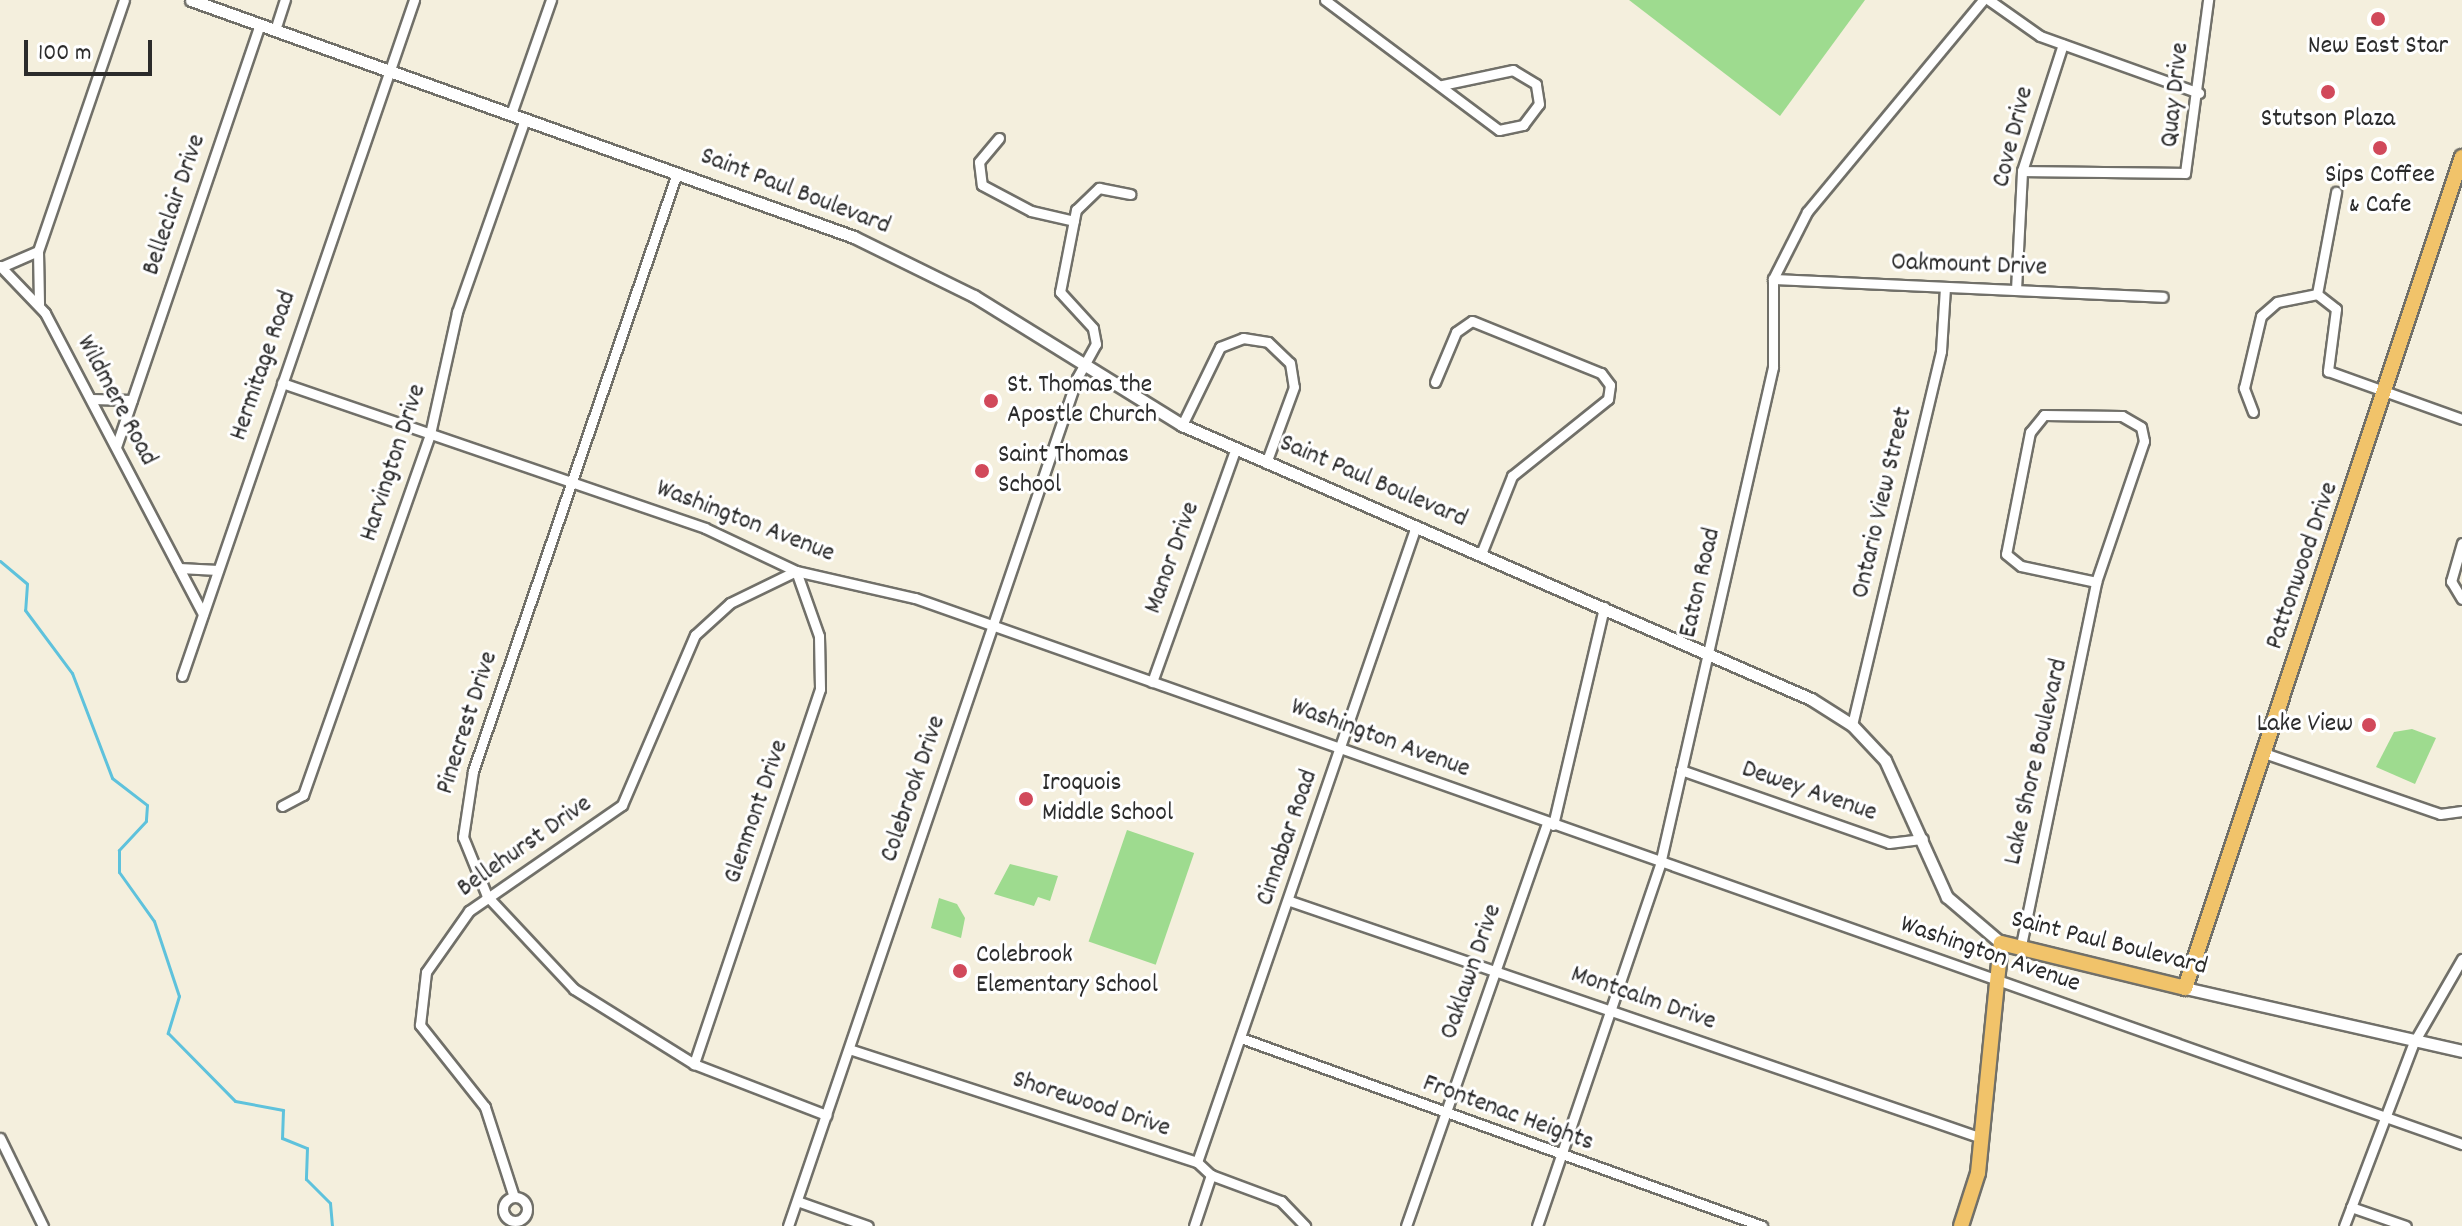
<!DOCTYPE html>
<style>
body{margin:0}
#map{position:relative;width:2462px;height:1226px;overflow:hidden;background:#f4efdd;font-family:Dekko,sans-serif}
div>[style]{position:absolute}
.green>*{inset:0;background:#9edb8f;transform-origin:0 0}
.stream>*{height:3px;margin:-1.5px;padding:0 1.5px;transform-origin:1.5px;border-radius:1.5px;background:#5ec2dc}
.roads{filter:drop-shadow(2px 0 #717069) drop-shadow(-2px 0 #717069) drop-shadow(0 2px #717069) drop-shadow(0 -2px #717069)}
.minor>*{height:9px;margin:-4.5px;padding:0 4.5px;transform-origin:4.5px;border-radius:4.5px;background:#fff}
.minor>.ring{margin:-4.5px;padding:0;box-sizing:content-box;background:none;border:9px solid #fff;border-radius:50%}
.tertiary>*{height:11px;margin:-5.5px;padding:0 5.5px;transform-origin:5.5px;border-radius:5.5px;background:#fff}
.primary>*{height:14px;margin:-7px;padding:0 7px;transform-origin:7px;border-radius:7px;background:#f1c36a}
.dots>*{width:22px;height:22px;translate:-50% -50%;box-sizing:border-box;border:4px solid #fff;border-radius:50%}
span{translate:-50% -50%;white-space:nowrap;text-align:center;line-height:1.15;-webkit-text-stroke:6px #fff;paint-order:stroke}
.poi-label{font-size:26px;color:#2b2b2b}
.left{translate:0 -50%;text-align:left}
.right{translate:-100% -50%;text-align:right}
.street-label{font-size:26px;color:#2b2b2b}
.scale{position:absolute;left:24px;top:40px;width:128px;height:36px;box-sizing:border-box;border:4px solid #2b2b2b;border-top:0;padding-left:10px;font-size:24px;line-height:28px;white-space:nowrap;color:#2b2b2b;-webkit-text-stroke:6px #fff;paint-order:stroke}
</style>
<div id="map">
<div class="green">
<i style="clip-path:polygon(1629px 0,1865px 0,1780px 116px)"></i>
<i style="clip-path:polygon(2412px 729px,2436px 738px,2415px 784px,2376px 767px,2394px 732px)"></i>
<i style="left:1127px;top:830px;width:71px;height:118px;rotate:19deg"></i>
<i style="clip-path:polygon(1010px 864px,1058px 876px,1050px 901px,1038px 897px,1034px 906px,994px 894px)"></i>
<i style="clip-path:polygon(939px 898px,957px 904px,965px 918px,961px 938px,931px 928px)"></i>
</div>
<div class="stream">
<i style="left:0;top:561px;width:35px;rotate:40deg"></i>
<i style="left:27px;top:584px;width:26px;rotate:94deg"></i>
<i style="left:25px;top:610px;width:79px;rotate:53.3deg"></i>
<i style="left:72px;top:673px;width:112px;rotate:69.1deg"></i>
<i style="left:112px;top:778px;width:44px;rotate:37.6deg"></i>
<i style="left:147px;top:805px;width:16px;rotate:94deg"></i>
<i style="left:146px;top:821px;width:40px;rotate:133deg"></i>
<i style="left:119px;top:850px;width:22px;rotate:90deg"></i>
<i style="left:119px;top:872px;width:60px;rotate:54.5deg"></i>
<i style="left:154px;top:921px;width:79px;rotate:71.6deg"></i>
<i style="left:179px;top:996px;width:39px;rotate:107deg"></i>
<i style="left:168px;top:1033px;width:95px;rotate:45.4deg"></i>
<i style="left:235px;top:1101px;width:49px;rotate:10.6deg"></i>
<i style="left:283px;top:1110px;width:28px;rotate:92deg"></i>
<i style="left:282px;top:1138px;width:27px;rotate:22deg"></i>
<i style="left:307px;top:1148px;width:31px;rotate:92deg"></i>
<i style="left:306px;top:1179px;width:34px;rotate:45deg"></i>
<i style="left:330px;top:1203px;width:23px;rotate:85deg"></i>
</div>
<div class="roads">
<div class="minor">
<i style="left:1325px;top:0;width:217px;rotate:36.8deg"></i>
<i style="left:1499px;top:130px;width:25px;rotate:-12deg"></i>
<i style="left:1523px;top:125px;width:26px;rotate:-53deg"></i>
<i style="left:1539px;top:104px;width:20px;rotate:-99deg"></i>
<i style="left:1536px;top:84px;width:27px;rotate:-149deg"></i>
<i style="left:1513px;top:70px;width:73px;rotate:168.1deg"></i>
<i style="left:1989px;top:0;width:62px;rotate:35.2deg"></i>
<i style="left:2040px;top:36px;width:169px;rotate:19.7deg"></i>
<i style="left:275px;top:30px;width:32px;rotate:-72deg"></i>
<i style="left:511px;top:114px;width:121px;rotate:-70.7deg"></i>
<i style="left:999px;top:138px;width:31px;rotate:130deg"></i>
<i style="left:979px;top:162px;width:23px;rotate:83deg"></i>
<i style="left:982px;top:185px;width:55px;rotate:28deg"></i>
<i style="left:1031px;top:211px;width:44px;rotate:13.1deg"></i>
<i style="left:2022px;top:171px;width:163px;rotate:0.7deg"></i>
<i style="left:2185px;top:173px;width:175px;rotate:-82.4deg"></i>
<i style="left:677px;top:173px;width:632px;rotate:108.84deg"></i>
<i style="left:473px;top:771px;width:67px;rotate:98.6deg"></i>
<i style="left:463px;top:837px;width:64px;rotate:67.9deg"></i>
<i style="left:487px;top:896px;width:127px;rotate:46.9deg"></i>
<i style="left:574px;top:989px;width:142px;rotate:32deg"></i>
<i style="left:694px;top:1064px;width:142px;rotate:21.1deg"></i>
<i style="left:38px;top:251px;width:53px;rotate:88.9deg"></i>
<i style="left:0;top:266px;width:65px;rotate:46.2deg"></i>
<i style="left:45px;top:313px;width:340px;rotate:62.3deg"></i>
<i style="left:1px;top:267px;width:40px;rotate:-23.4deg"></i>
<i style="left:38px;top:251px;width:265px;rotate:-71.1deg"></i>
<i style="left:1773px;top:279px;width:390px;rotate:2.6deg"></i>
<i style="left:2016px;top:290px;width:119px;rotate:-87.1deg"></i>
<i style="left:2022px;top:171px;width:133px;rotate:-72.1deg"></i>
<i style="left:2317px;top:294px;width:104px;rotate:-79.4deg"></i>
<i style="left:1435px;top:382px;width:54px;rotate:-67.2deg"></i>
<i style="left:1456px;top:332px;width:19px;rotate:-35deg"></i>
<i style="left:1472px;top:321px;width:139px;rotate:22deg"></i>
<i style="left:1601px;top:373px;width:15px;rotate:53deg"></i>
<i style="left:1610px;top:385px;width:14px;rotate:98deg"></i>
<i style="left:1608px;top:399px;width:123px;rotate:141.3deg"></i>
<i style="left:1512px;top:476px;width:84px;rotate:111.7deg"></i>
<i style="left:282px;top:383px;width:447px;rotate:18.9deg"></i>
<i style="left:705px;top:528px;width:101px;rotate:25.3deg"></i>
<i style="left:796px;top:571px;width:122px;rotate:12.8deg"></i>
<i style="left:915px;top:598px;width:1641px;rotate:19.44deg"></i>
<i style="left:91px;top:399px;width:41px;rotate:1.4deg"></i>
<i style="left:2253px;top:412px;width:26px;rotate:-111deg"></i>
<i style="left:2244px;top:388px;width:74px;rotate:-76.7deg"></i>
<i style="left:2261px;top:316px;width:21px;rotate:-41deg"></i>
<i style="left:2277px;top:302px;width:41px;rotate:-11.3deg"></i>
<i style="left:2317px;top:294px;width:24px;rotate:38deg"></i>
<i style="left:2336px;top:309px;width:63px;rotate:97.4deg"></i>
<i style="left:2328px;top:371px;width:142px;rotate:19.7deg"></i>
<i style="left:1182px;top:425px;width:87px;rotate:-64deg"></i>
<i style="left:1220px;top:347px;width:25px;rotate:-21deg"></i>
<i style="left:1243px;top:338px;width:25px;rotate:9deg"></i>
<i style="left:1268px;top:342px;width:30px;rotate:44deg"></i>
<i style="left:1290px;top:363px;width:24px;rotate:81deg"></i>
<i style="left:1294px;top:387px;width:81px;rotate:110.2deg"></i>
<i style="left:116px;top:447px;width:446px;rotate:-71.2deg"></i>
<i style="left:2462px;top:543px;width:40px;rotate:106deg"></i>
<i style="left:2451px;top:581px;width:21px;rotate:59deg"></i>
<i style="left:179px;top:568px;width:39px;rotate:3deg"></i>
<i style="left:182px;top:676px;width:715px;rotate:-71.06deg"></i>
<i style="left:1152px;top:682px;width:246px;rotate:-70.3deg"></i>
<i style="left:1852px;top:725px;width:384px;rotate:-76.6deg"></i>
<i style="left:1941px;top:351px;width:63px;rotate:-86.4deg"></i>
<i style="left:2264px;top:753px;width:186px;rotate:19.1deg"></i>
<i style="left:2440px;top:814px;width:22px;rotate:-8deg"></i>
<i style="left:1681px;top:770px;width:220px;rotate:19.3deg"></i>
<i style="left:1889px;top:843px;width:34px;rotate:-7deg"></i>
<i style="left:282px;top:806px;width:24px;rotate:-28deg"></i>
<i style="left:303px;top:795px;width:383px;rotate:-70.6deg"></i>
<i style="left:430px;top:434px;width:125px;rotate:-77.5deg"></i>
<i style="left:457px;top:312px;width:205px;rotate:-70.6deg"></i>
<i style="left:1553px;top:825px;width:224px;rotate:-76.8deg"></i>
<i style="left:1290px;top:901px;width:731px;rotate:18.91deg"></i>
<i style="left:2020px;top:950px;width:376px;rotate:-78.3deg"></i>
<i style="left:2096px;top:582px;width:149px;rotate:-71.2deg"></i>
<i style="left:2144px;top:441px;width:14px;rotate:-102deg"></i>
<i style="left:2141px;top:427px;width:22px;rotate:-150deg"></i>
<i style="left:2122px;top:416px;width:78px;rotate:-179.3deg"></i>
<i style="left:2044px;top:415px;width:22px;rotate:129deg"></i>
<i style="left:2030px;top:432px;width:124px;rotate:101.1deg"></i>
<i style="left:2006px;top:554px;width:19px;rotate:39deg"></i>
<i style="left:2021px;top:566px;width:77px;rotate:12deg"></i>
<i style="left:1241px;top:1038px;width:554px;rotate:19.84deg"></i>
<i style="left:849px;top:1049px;width:366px;rotate:18deg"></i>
<i style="left:1197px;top:1162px;width:19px;rotate:43deg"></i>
<i style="left:1211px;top:1175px;width:75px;rotate:20.4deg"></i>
<i style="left:1281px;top:1201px;width:35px;rotate:46deg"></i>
<i style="left:0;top:1138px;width:98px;rotate:64deg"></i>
<i style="left:1197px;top:1162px;width:673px;rotate:-71deg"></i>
<i style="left:514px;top:1197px;width:95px;rotate:-107.9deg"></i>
<i style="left:485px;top:1107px;width:105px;rotate:-128.4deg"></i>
<i style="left:420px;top:1025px;width:53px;rotate:-83.5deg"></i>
<i style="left:426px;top:972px;width:75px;rotate:-54.8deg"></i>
<i style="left:469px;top:911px;width:186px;rotate:-34.7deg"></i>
<i style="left:622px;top:805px;width:185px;rotate:-66.8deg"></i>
<i style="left:695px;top:635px;width:47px;rotate:-42.4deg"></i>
<i style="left:730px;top:603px;width:73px;rotate:-25.9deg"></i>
<i style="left:796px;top:571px;width:69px;rotate:70.5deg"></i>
<i style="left:819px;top:636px;width:53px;rotate:88.9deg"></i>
<i style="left:820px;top:689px;width:396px;rotate:108.6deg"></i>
<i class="ring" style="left:503px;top:1197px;width:15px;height:15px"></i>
<i style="left:797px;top:1201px;width:75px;rotate:19.4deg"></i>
<i style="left:2351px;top:1207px;width:58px;rotate:19.1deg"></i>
<i style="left:788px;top:1226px;width:896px;rotate:-71.18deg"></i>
<i style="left:1077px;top:378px;width:39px;rotate:-61deg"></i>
<i style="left:1096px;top:344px;width:16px;rotate:-101deg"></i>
<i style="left:1093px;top:328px;width:49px;rotate:-132.5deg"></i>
<i style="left:1060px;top:292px;width:84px;rotate:-79deg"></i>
<i style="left:1076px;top:210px;width:32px;rotate:-44deg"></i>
<i style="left:1099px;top:188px;width:32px;rotate:11deg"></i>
<i style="left:1194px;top:1226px;width:54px;rotate:-71.6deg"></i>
<i style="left:1406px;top:1226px;width:427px;rotate:-70.7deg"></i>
<i style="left:1537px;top:1226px;width:382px;rotate:-71.2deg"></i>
<i style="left:1660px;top:864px;width:510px;rotate:-77.19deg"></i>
<i style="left:1773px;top:367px;width:88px;rotate:-90deg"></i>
<i style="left:1773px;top:279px;width:75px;rotate:-63.1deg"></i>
<i style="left:1807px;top:212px;width:276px;rotate:-50.3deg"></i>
<i style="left:2344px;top:1226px;width:197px;rotate:-69.2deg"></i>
<i style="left:2414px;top:1042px;width:96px;rotate:-60deg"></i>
</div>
<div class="tertiary">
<i style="left:191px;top:0;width:704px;rotate:19.67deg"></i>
<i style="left:854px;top:237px;width:134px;rotate:26.2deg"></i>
<i style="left:974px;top:296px;width:245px;rotate:31.8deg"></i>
<i style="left:1182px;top:425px;width:686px;rotate:23.54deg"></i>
<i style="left:1811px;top:699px;width:49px;rotate:32.4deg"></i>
<i style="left:1852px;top:725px;width:48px;rotate:46.7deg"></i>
<i style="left:1885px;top:760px;width:150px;rotate:65.7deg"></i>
<i style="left:1947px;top:897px;width:71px;rotate:40.4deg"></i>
<i style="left:2185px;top:988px;width:284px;rotate:12.8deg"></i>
</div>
<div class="primary">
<i style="left:1961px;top:1226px;width:56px;rotate:-72.2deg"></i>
<i style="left:1978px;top:1173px;width:231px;rotate:-84.3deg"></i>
<i style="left:2001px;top:943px;width:189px;rotate:13.7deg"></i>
<i style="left:2185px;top:988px;width:876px;rotate:-71.57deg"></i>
</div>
</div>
<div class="dots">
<i style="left:2378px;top:19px;background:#d1495b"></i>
<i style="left:2328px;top:92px;background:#d1495b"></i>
<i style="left:2380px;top:148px;background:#d1495b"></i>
<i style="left:991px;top:401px;background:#d1495b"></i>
<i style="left:982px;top:471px;background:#d1495b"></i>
<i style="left:2369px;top:725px;background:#d1495b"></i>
<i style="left:1026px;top:799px;background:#d1495b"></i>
<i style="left:960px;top:971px;background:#d1495b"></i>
</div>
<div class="poi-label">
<span style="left:2378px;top:47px">New East Star</span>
<span style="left:2328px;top:120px">Stutson Plaza</span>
<span style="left:2380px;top:191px">Sips Coffee<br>&amp; Cafe</span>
<span class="left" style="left:1007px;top:401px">St. Thomas the<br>Apostle Church</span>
<span class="left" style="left:998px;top:471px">Saint Thomas<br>School</span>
<span class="right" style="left:2353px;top:725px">Lake View</span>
<span class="left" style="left:1042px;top:799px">Iroquois<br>Middle School</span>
<span class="left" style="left:976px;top:971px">Colebrook<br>Elementary School</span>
</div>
<div class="street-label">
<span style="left:2176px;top:95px;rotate:-84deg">Quay Drive</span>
<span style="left:2014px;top:137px;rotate:-76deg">Cove Drive</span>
<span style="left:795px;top:192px;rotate:21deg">Saint Paul Boulevard</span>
<span style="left:175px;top:205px;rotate:-71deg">Belleclair Drive</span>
<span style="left:1969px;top:266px;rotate:2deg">Oakmount Drive</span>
<span style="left:264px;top:366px;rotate:-71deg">Hermitage Road</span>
<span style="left:116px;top:401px;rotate:62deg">Wildmere Road</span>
<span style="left:394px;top:463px;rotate:-72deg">Harvington Drive</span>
<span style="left:1373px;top:482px;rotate:23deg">Saint Paul Boulevard</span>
<span style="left:1883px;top:503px;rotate:-77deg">Ontario View Street</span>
<span style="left:745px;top:522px;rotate:21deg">Washington Avenue</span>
<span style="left:1173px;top:558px;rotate:-70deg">Manor Drive</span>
<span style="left:2303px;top:566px;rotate:-71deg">Pattonwood Drive</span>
<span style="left:1701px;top:583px;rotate:-77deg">Eaton Road</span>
<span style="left:468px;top:723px;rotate:-72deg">Pinecrest Drive</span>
<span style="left:1380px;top:739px;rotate:20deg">Washington Avenue</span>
<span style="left:2037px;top:762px;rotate:-77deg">Lake Shore Boulevard</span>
<span style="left:914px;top:789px;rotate:-71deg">Colebrook Drive</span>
<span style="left:1809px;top:792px;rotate:19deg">Dewey Avenue</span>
<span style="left:757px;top:812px;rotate:-71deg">Glenmont Drive</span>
<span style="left:1288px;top:838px;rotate:-71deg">Cinnabar Road</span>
<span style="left:525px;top:847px;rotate:-35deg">Bellehurst Drive</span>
<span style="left:2109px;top:944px;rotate:14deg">Saint Paul Boulevard</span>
<span style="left:1990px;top:955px;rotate:19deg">Washington Avenue</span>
<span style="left:1472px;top:972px;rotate:-71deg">Oaklawn Drive</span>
<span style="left:1643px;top:999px;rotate:19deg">Montcalm Drive</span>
<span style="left:1091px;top:1105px;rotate:18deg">Shorewood Drive</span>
<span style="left:1508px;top:1114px;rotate:20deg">Frontenac Heights</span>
</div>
<div class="scale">100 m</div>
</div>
